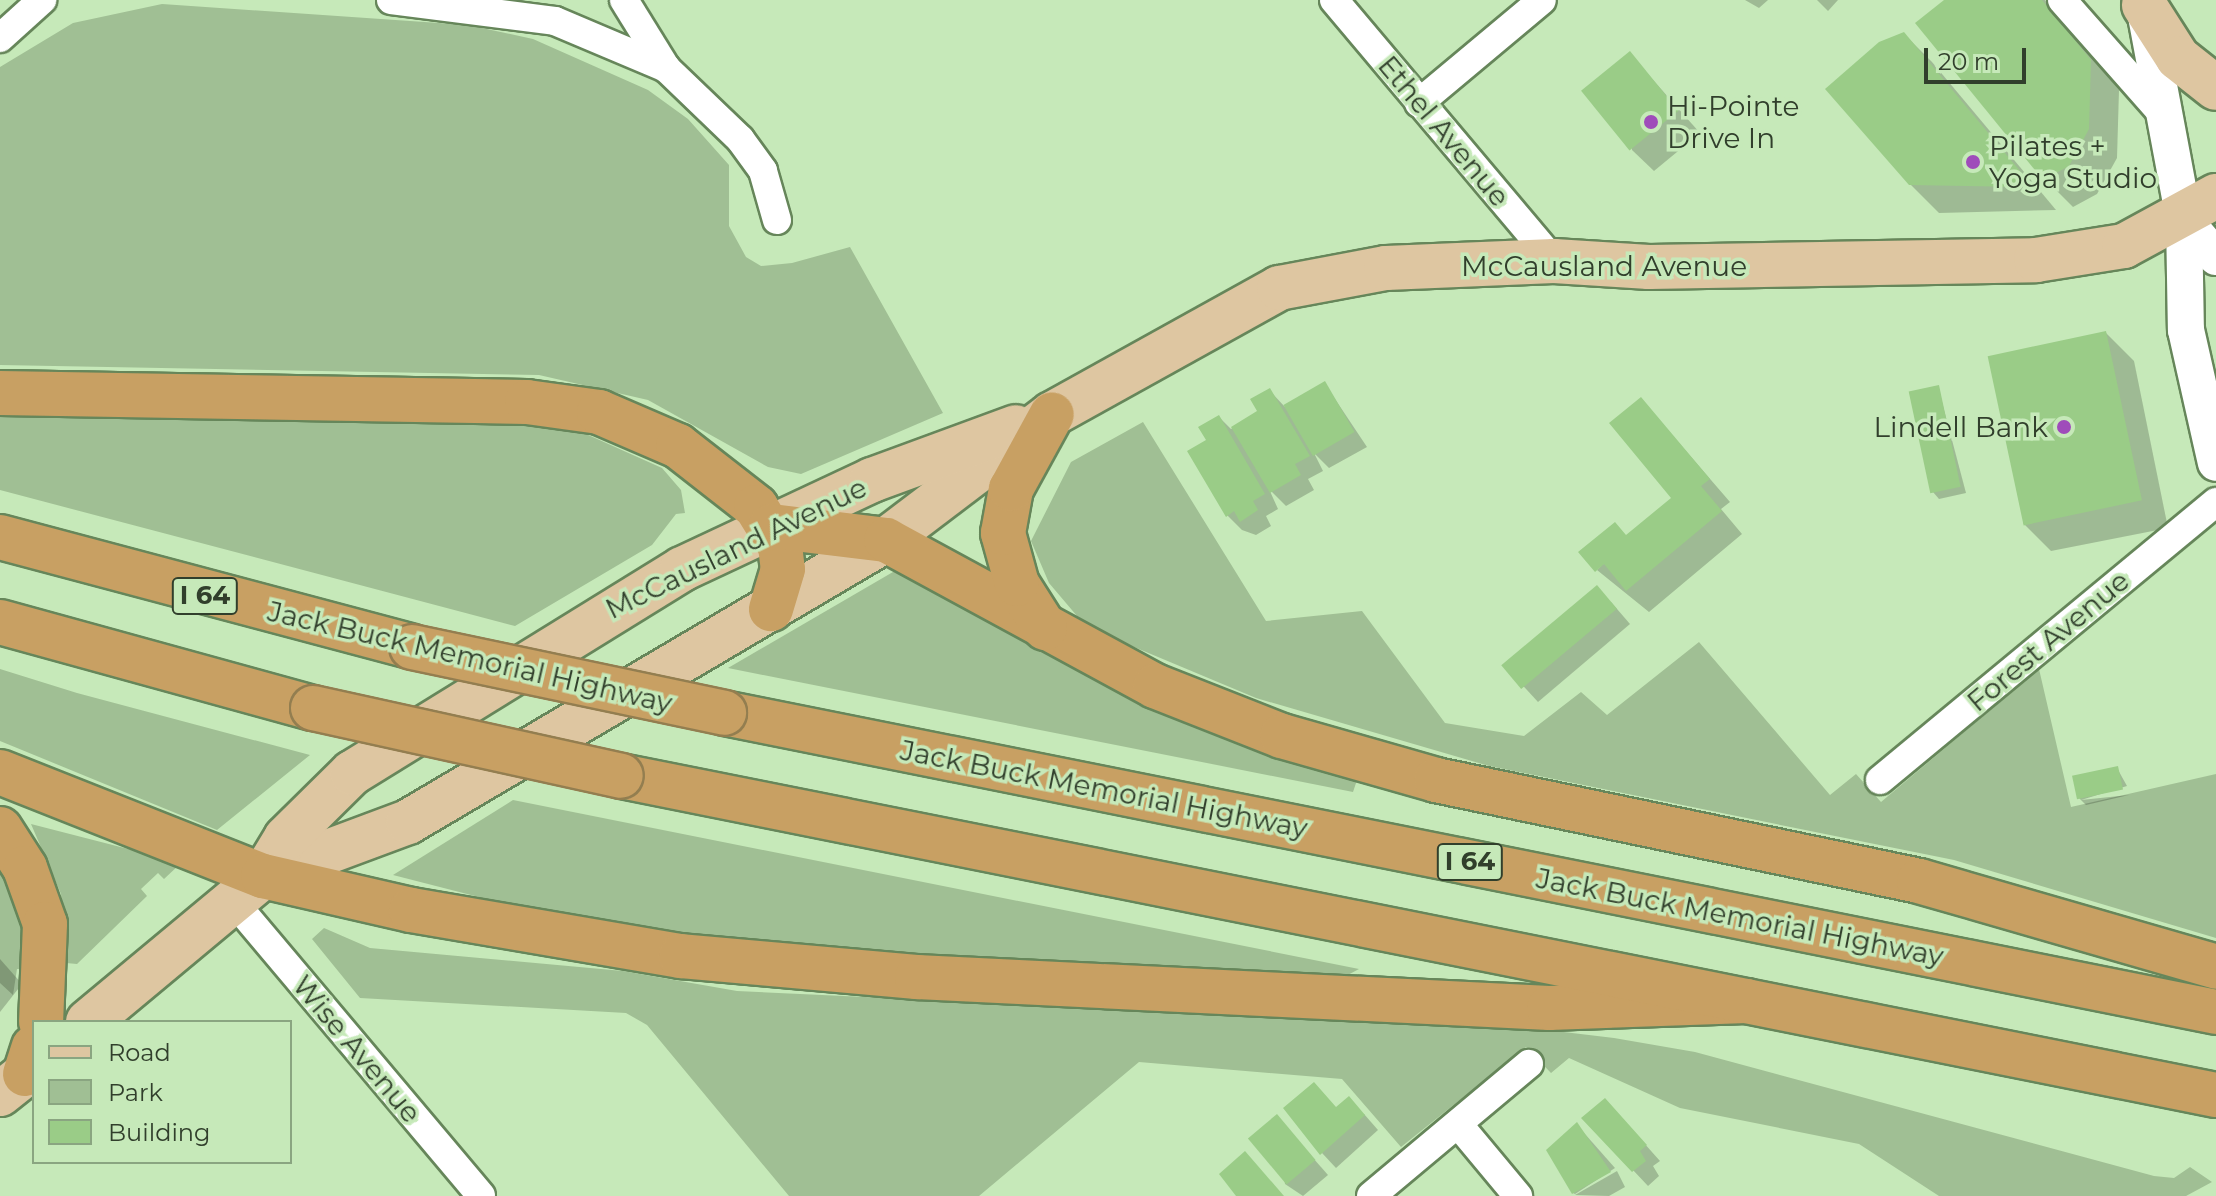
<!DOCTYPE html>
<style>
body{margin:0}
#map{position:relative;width:2216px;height:1196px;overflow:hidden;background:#c6e9b9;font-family:Montserrat,sans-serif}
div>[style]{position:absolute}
.green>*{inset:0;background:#a0bf94}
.shadow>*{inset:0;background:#0003}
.building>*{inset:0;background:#9acc87;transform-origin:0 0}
.roads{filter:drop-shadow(2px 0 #66865a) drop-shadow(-2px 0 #66865a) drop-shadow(0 2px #66865a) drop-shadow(0 -2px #66865a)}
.minor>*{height:28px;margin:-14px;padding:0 14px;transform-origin:14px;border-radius:14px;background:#fff}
.tertiary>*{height:36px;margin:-18px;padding:0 18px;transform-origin:18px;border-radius:18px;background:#fff}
.primary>*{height:44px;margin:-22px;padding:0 22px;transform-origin:22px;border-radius:22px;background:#dec6a1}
.motorway>*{height:44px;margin:-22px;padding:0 22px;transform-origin:22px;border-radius:22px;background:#c8a063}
.bridges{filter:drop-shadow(2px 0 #937e50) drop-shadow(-2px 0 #937e50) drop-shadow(0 2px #937e50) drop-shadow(0 -2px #937e50)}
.motorway-bridge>*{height:44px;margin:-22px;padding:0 22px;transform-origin:22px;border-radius:22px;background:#c8a063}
.dots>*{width:22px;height:22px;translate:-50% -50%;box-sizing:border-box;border:4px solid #c6e9b9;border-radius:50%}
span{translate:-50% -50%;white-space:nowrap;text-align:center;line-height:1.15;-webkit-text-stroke:7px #c6e9b9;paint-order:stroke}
.shield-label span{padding:2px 6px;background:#c6e9b9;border:2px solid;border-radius:6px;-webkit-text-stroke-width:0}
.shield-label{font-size:26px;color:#313f2c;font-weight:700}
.poi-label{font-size:28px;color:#313f2c}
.left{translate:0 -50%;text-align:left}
.right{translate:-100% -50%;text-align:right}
.street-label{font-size:28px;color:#313f2c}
.legend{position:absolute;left:32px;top:1020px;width:260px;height:144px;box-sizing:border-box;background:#c6e9b9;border:2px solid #8aa581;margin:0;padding:10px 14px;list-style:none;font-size:24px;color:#313f2c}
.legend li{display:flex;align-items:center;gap:16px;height:40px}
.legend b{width:40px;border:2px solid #8aa581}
.scale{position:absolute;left:1924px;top:48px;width:102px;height:36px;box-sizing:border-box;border:4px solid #313f2c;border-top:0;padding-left:10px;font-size:24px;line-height:28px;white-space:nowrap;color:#313f2c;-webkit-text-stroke:6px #c6e9b9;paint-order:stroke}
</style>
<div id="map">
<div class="green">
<i style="clip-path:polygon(162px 4px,468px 25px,533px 39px,648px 90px,688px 119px,729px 165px,729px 226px,746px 257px,761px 266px,792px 263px,850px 247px,943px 413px,801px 474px,768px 467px,648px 400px,539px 375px,0 365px,0 67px,73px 23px)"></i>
<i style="clip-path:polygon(0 409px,566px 425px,662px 468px,681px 490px,685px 513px,676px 514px,652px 545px,515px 626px,0 490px)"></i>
<i style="clip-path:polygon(1143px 422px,1266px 621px,1362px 611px,1445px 723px,1524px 736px,1581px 692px,1607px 715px,1699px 642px,1830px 795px,1856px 774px,1881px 802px,2039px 669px,2071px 807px,2216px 774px,2216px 938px,1954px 860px,1489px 766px,1256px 698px,1115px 639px,1077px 616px,1049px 583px,1031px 541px,1071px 462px)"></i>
<i style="clip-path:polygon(905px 565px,1357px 780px,1353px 792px,728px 668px)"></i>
<i style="clip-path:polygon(0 669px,77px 693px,310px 755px,217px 830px,0 741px)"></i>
<i style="clip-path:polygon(513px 800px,1359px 969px,1344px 977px,742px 943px,592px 926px,393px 875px)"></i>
<i style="clip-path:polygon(31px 824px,171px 860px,180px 864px,164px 879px,158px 873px,141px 889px,147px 896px,77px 964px,66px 963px,61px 894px)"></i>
<i style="clip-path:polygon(0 863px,27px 920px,29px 969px,17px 969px,13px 995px,0 983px)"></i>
<i style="clip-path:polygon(324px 928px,370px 948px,623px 971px,737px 991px,1521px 1027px,1614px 1038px,1695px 1052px,2154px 1176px,2174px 1178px,2190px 1167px,2212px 1182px,2186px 1196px,1939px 1196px,1859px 1144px,1680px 1108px,1569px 1058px,1551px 1073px,1526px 1047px,1401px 1147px,1342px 1079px,1139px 1062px,979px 1196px,789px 1196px,647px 1025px,626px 1013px,360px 998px,312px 939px)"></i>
</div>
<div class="shadow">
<i style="clip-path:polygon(1745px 0,1768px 0,1759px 8px)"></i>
<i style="clip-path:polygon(1817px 0,1838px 0,1828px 11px)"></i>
<i style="clip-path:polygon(1947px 0,2045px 0,2119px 90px,2117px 158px,2097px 194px,2073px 207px,2044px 178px)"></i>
<i style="clip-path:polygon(1904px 34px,1932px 62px,2056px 210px,1939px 213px,1910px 184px)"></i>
<i style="clip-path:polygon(1630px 54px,1700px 133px,1654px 171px,1632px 150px)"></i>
<i style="clip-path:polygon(2106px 333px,2134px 361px,2168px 528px,2051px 551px,2023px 523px)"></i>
<i style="clip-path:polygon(1325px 384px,1367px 447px,1329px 468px,1314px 453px,1323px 471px,1308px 479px,1314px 490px,1286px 506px,1269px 489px,1278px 509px,1266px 516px,1271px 526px,1256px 535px,1242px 530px,1227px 515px,1208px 441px,1219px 417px,1231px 429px,1260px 412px,1269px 390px,1285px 407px)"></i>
<i style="clip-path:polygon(1938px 387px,1966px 493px,1939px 499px,1933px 492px)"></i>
<i style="clip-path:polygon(1641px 399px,1730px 502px,1721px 509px,1742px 534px,1649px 612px,1597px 570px,1673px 498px)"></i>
<i style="clip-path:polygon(1611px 602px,1630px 624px,1538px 702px,1505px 666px)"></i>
<i style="clip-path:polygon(2117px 768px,2127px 786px,2081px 800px,2129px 795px,2086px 805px,2079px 798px,2075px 776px)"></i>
<i style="clip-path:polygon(0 959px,22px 984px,0 1012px)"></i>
<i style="clip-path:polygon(1337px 1109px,1364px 1114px,1378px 1130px,1336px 1168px,1322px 1153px)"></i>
<i style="clip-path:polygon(1619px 1115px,1660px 1161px,1653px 1166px,1659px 1176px,1648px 1186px,1584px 1118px)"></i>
<i style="clip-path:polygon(1277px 1117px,1328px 1175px,1303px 1196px,1285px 1184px)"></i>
<i style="clip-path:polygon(1577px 1125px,1615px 1168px,1575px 1194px,1573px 1193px)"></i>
<i style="clip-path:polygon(1617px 1171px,1625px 1187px,1609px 1196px,1575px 1195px)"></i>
</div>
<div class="building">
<i style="clip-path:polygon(1944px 0,2042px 0,2091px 60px,2089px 129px,2069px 166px,2043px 180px,1915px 23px)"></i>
<i style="clip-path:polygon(1904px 32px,2030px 183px,2025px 187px,1909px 185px,1825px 89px,1879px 42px)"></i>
<i style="left:1630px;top:51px;width:77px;height:63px;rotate:51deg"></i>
<i style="left:2106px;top:331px;width:173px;height:121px;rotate:78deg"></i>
<i style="left:1325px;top:381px;width:59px;height:48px;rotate:60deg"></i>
<i style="left:1939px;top:385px;width:104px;height:31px;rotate:78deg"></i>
<i style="clip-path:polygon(1270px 388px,1310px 456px,1295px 464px,1301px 475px,1270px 493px,1231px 427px,1257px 411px,1250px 399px)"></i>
<i style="clip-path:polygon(1641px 397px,1710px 479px,1701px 486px,1722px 511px,1626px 591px,1604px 564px,1595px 572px,1578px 552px,1615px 522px,1626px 535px,1671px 498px,1609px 423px)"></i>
<i style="clip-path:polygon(1219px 415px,1265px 494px,1253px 501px,1258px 510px,1240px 522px,1234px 511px,1226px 517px,1187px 451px,1206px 440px,1198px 427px)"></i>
<i style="left:1597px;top:585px;width:31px;height:125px;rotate:50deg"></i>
<i style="left:2118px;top:766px;width:24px;height:47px;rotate:78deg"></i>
<i style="clip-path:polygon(1314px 1082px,1336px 1107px,1349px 1096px,1365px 1115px,1320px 1155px,1283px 1108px)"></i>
<i style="clip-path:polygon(1605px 1098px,1647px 1145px,1640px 1151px,1646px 1161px,1632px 1172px,1581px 1118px)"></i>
<i style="left:1277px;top:1114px;width:60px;height:38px;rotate:50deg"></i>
<i style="clip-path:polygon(1577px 1122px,1611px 1172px,1572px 1194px,1546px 1150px)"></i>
<i style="clip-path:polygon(1245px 1151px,1284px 1196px,1236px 1196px,1219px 1174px)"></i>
</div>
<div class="roads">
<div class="minor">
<i style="left:391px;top:0;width:165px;rotate:7.3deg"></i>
<i style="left:555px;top:21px;width:121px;rotate:22.9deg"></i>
<i style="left:666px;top:68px;width:103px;rotate:43.8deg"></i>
<i style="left:740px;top:139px;width:39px;rotate:54deg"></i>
<i style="left:763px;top:171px;width:51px;rotate:74.1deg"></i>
<i style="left:624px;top:0;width:80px;rotate:58.3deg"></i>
<i style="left:1334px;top:0;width:341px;rotate:49.9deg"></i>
<i style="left:2062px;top:0;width:156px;rotate:48.6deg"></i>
<i style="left:0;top:38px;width:57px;rotate:-42.1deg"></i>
<i style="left:1419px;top:103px;width:160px;rotate:-39.9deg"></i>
<i style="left:1880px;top:780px;width:436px;rotate:-39.6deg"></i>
<i style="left:233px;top:901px;width:385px;rotate:49.9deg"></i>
<i style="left:1458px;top:1124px;width:94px;rotate:50.2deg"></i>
<i style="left:1371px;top:1196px;width:206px;rotate:-39.9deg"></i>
</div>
<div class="tertiary">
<i style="left:2146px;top:16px;width:208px;rotate:79.4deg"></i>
<i style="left:2184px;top:220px;width:110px;rotate:89deg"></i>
<i style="left:2186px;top:330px;width:136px;rotate:77.3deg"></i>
<i style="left:2184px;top:220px;width:49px;rotate:49.1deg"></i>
</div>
<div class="primary">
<i style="left:2144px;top:5px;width:63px;rotate:57.3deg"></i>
<i style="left:2178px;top:58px;width:48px;rotate:38.3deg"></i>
<i style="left:263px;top:876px;width:155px;rotate:-20.4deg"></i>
<i style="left:408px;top:822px;width:555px;rotate:-30.54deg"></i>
<i style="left:886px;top:540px;width:208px;rotate:-37.2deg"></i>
<i style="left:1052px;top:414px;width:260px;rotate:-29deg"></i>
<i style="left:1279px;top:288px;width:109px;rotate:-10.6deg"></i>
<i style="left:1386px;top:268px;width:168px;rotate:-2.4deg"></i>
<i style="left:1554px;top:261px;width:95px;rotate:3.6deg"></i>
<i style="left:1649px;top:267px;width:387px;rotate:-1deg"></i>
<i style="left:2036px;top:260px;width:89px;rotate:-9deg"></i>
<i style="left:2124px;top:246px;width:105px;rotate:-28.5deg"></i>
<i style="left:88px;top:1022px;width:228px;rotate:-39.8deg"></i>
<i style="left:263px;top:876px;width:44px;rotate:-58.8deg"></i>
<i style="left:286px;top:838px;width:93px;rotate:-44.6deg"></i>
<i style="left:352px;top:773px;width:388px;rotate:-31.7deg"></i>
<i style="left:682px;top:569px;width:210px;rotate:-25.1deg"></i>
<i style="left:872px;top:480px;width:153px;rotate:-20.2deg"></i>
<i style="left:0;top:1094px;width:43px;rotate:-38.5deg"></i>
</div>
<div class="motorway">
<i style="left:0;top:393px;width:527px;rotate:0.98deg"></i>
<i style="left:527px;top:402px;width:73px;rotate:7.9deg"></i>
<i style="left:599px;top:412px;width:86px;rotate:23.3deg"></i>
<i style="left:678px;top:446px;width:99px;rotate:38deg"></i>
<i style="left:756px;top:507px;width:46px;rotate:58.4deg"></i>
<i style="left:780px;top:546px;width:23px;rotate:83deg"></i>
<i style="left:783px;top:569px;width:42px;rotate:106.7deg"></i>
<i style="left:771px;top:526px;width:116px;rotate:6.9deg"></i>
<i style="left:886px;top:540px;width:306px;rotate:28.5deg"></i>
<i style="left:1155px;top:686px;width:136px;rotate:21.5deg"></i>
<i style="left:1282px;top:736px;width:160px;rotate:15.9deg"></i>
<i style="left:1436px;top:780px;width:493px;rotate:11.8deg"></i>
<i style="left:1919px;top:881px;width:309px;rotate:16.1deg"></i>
<i style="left:0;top:537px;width:426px;rotate:14.9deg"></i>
<i style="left:0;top:622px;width:325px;rotate:15.4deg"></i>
<i style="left:1045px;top:628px;width:52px;rotate:-122.5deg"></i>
<i style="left:1017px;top:584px;width:53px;rotate:-105.4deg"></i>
<i style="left:1003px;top:533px;width:45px;rotate:-79.7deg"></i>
<i style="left:1011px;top:489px;width:85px;rotate:-61.3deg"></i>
<i style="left:724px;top:713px;width:1522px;rotate:11.33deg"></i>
<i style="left:0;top:772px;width:283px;rotate:21.6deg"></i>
<i style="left:263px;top:876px;width:152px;rotate:12.9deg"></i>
<i style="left:411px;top:910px;width:274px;rotate:9.7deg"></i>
<i style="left:681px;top:956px;width:237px;rotate:5.1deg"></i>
<i style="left:917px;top:977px;width:633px;rotate:2.81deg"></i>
<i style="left:1549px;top:1008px;width:198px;rotate:-2deg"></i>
<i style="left:621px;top:776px;width:1627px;rotate:11.31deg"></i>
<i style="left:0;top:829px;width:46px;rotate:57.3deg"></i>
<i style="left:25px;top:868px;width:59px;rotate:70.3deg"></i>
<i style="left:45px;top:924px;width:98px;rotate:92.3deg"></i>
<i style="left:25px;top:1074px;width:28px;rotate:-72deg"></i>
</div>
</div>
<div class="bridges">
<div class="motorway-bridge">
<i style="left:412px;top:647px;width:319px;rotate:11.9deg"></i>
<i style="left:313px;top:708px;width:315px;rotate:12.4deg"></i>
</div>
</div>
<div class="dots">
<i style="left:1651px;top:122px;background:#9f4cba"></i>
<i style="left:1973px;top:162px;background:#9f4cba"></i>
<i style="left:2064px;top:427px;background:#9f4cba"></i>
</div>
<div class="shield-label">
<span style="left:205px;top:596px">I 64</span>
<span style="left:1470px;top:862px">I 64</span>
</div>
<div class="poi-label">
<span class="left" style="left:1667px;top:122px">Hi-Pointe<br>Drive In</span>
<span class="left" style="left:1989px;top:162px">Pilates +<br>Yoga Studio</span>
<span class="right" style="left:2048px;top:427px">Lindell Bank</span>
</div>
<div class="street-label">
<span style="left:1444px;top:131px;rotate:50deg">Ethel Avenue</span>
<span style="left:1604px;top:266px">McCausland Avenue</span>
<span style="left:736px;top:548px;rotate:-26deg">McCausland Avenue</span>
<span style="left:2048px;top:641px;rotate:-40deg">Forest Avenue</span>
<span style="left:470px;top:657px;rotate:13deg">Jack Buck Memorial Highway</span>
<span style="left:1104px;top:789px;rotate:11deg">Jack Buck Memorial Highway</span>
<span style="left:1740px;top:917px;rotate:11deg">Jack Buck Memorial Highway</span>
<span style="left:357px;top:1049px;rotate:50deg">Wise Avenue</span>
</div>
<ul class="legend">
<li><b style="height:10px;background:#dec6a1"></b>Road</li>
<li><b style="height:22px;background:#a0bf94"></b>Park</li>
<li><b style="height:22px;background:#9acc87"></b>Building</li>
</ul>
<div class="scale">20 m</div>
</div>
